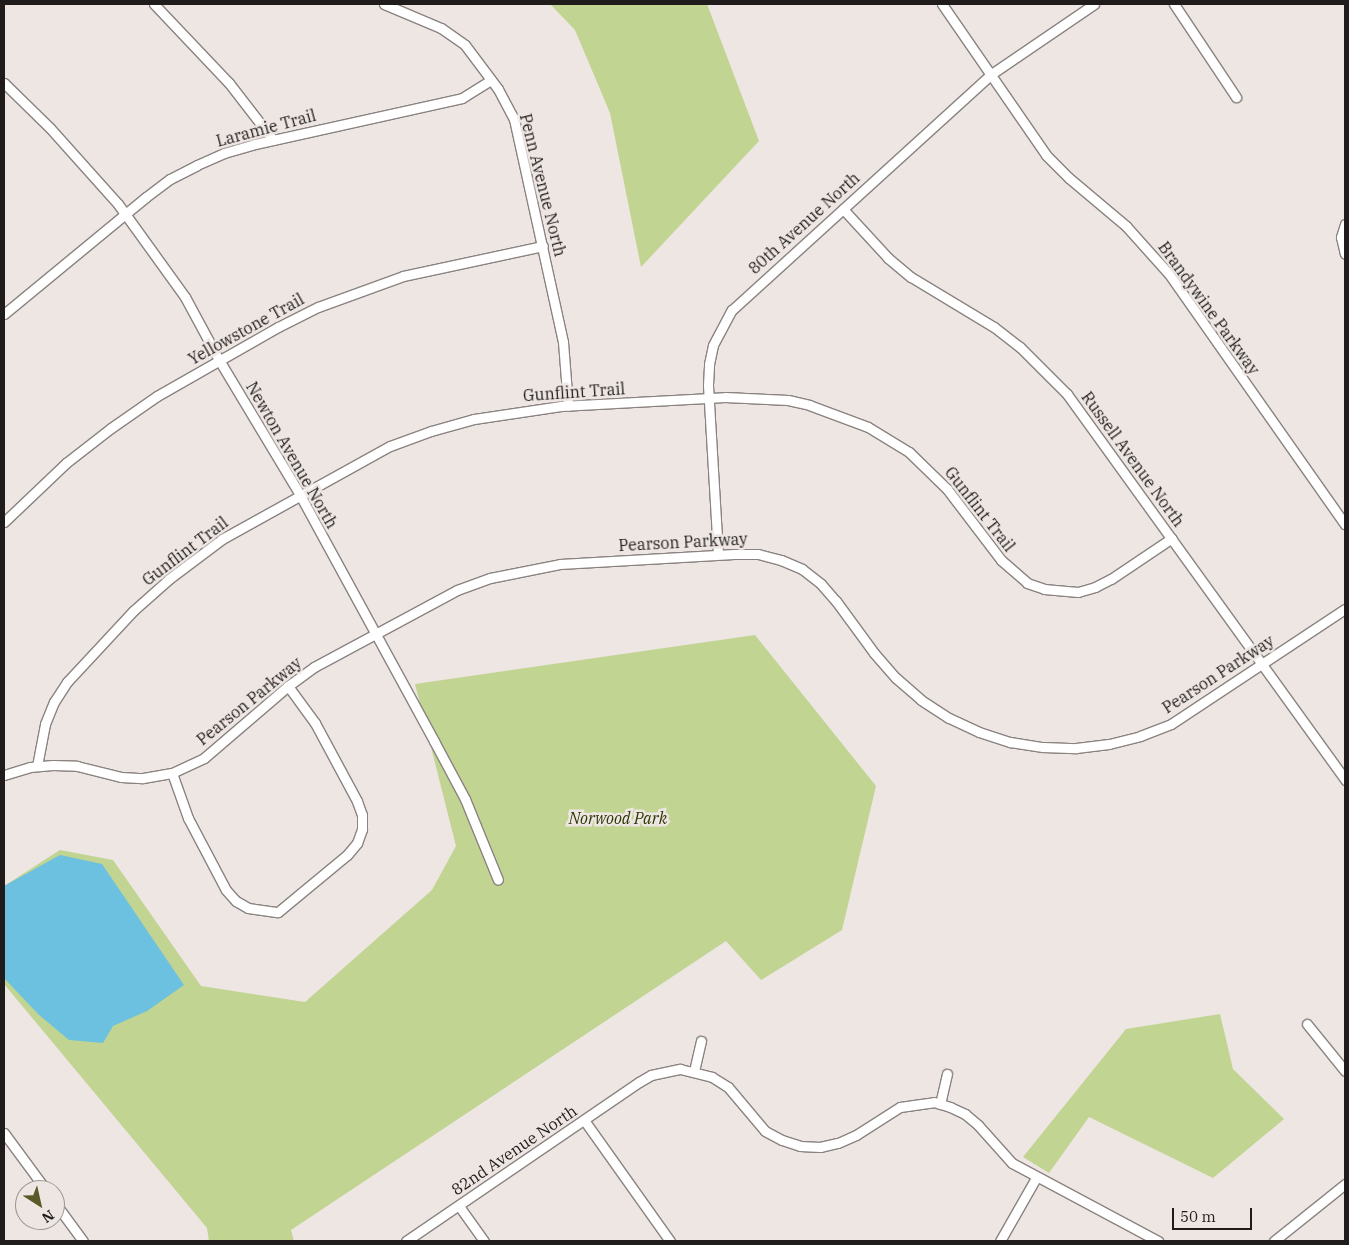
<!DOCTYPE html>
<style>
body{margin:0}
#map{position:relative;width:1349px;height:1245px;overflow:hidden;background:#eee6e3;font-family:"IBM Plex Serif",serif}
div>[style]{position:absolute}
.green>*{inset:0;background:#c1d492}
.water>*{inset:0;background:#6bc1df}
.roads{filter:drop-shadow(1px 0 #8a8380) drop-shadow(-1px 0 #8a8380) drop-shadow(0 1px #8a8380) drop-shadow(0 -1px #8a8380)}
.street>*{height:9px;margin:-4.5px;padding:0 4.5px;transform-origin:4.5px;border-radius:4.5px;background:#fff}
span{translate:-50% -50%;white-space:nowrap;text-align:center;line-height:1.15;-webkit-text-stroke:5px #eee6e3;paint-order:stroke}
.street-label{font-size:16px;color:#1f1c1b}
.park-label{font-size:16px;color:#2c3702;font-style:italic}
.frame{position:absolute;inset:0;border:5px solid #1f1c1b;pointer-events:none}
.north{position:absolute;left:15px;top:1180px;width:50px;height:50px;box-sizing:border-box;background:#eee6e3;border:1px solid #9b9593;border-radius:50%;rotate:145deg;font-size:14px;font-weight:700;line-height:20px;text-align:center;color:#1f1c1b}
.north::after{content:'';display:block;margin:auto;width:18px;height:22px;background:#595a27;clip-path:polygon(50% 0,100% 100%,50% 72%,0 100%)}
.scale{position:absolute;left:1172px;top:1208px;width:80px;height:22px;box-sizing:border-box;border:2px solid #1f1c1b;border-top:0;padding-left:6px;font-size:15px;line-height:18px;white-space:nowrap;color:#1f1c1b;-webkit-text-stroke:4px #eee6e3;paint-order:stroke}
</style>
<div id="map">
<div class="green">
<i style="clip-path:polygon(550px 4px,707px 4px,759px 141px,641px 267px,610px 113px,575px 30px)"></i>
<i style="clip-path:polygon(755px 635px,876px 786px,842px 930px,761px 980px,726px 941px,291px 1230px,294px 1241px,209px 1241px,207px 1228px,4px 984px,4px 886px,60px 850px,113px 860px,201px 986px,305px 1002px,432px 890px,456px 846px,415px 684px)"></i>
<i style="clip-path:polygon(1220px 1014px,1233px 1069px,1284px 1119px,1213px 1178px,1089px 1117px,1049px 1173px,1023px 1157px,1126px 1029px)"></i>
</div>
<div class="water">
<i style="clip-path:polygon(60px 855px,102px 864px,184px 985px,147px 1011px,113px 1026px,103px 1043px,69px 1040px,38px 1014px,4px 978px,4px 886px)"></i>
</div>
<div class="roads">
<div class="street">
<i style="left:154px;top:4px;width:109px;rotate:46.5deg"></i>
<i style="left:229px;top:83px;width:72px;rotate:52.3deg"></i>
<i style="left:384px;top:4px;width:62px;rotate:22.8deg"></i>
<i style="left:441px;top:28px;width:29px;rotate:35deg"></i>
<i style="left:465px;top:45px;width:55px;rotate:53.1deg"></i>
<i style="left:498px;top:89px;width:34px;rotate:62deg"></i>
<i style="left:514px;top:119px;width:228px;rotate:77.6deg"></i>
<i style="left:563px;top:342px;width:64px;rotate:85.5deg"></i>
<i style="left:942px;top:4px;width:183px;rotate:55.4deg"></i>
<i style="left:1046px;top:155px;width:33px;rotate:45deg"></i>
<i style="left:1069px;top:178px;width:75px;rotate:40.1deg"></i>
<i style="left:1126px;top:226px;width:64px;rotate:48.1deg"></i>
<i style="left:1169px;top:274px;width:306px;rotate:54.9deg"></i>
<i style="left:1174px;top:4px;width:112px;rotate:56.3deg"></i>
<i style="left:4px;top:83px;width:64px;rotate:44.4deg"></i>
<i style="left:50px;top:128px;width:102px;rotate:48.2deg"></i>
<i style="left:118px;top:204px;width:115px;rotate:54.2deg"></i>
<i style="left:185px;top:297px;width:72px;rotate:61.6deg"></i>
<i style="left:219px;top:360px;width:157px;rotate:59deg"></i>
<i style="left:300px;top:495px;width:280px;rotate:61.4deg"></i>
<i style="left:434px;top:741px;width:66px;rotate:61.9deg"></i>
<i style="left:465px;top:799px;width:87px;rotate:67.8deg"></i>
<i style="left:843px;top:209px;width:67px;rotate:47.4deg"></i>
<i style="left:888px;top:258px;width:30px;rotate:40deg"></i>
<i style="left:911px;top:277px;width:97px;rotate:31.1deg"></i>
<i style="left:994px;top:327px;width:33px;rotate:38deg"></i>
<i style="left:1020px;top:347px;width:66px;rotate:45deg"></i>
<i style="left:1067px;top:394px;width:476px;rotate:54.2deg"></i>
<i style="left:1345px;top:224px;width:14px;rotate:107deg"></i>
<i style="left:1341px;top:237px;width:17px;rotate:77deg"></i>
<i style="left:4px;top:314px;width:184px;rotate:-39.5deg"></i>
<i style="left:146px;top:197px;width:30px;rotate:-37deg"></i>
<i style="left:170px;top:179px;width:30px;rotate:-27deg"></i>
<i style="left:197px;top:165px;width:30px;rotate:-24deg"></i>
<i style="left:224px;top:153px;width:32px;rotate:-16deg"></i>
<i style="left:255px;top:144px;width:212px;rotate:-12.5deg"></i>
<i style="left:462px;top:98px;width:34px;rotate:-32deg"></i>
<i style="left:4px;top:522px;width:86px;rotate:-43.6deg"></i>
<i style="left:66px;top:463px;width:57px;rotate:-37.9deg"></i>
<i style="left:111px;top:428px;width:56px;rotate:-34.8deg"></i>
<i style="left:157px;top:396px;width:139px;rotate:-29.7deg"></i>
<i style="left:278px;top:327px;width:45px;rotate:-26.6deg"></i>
<i style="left:318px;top:307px;width:90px;rotate:-20deg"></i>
<i style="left:403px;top:276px;width:143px;rotate:-12.1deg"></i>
<i style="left:718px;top:554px;width:169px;rotate:-93.4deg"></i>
<i style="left:708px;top:385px;width:21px;rotate:-87deg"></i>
<i style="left:709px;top:364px;width:19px;rotate:-78deg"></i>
<i style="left:713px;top:345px;width:40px;rotate:-62deg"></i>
<i style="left:732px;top:310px;width:349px;rotate:-42.3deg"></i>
<i style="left:990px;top:75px;width:126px;rotate:-34.3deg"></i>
<i style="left:37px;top:766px;width:43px;rotate:-79.2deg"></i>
<i style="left:45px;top:724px;width:24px;rotate:-68deg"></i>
<i style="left:54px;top:702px;width:24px;rotate:-57deg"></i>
<i style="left:67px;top:682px;width:97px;rotate:-47.1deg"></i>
<i style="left:133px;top:611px;width:48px;rotate:-41.6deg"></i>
<i style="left:169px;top:579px;width:66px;rotate:-37deg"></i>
<i style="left:222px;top:539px;width:192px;rotate:-29deg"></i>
<i style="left:390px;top:446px;width:44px;rotate:-20.1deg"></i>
<i style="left:431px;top:431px;width:45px;rotate:-15.6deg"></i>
<i style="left:474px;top:419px;width:88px;rotate:-8.5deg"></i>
<i style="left:561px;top:406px;width:164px;rotate:-3.1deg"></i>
<i style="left:725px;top:397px;width:63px;rotate:2.7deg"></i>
<i style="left:788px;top:400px;width:22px;rotate:13deg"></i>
<i style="left:809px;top:405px;width:63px;rotate:20.4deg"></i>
<i style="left:868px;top:427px;width:48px;rotate:31.4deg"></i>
<i style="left:909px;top:452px;width:53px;rotate:44.2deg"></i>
<i style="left:947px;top:489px;width:89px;rotate:52.7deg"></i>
<i style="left:1001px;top:560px;width:35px;rotate:41deg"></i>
<i style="left:1027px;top:583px;width:18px;rotate:19deg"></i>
<i style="left:1044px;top:589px;width:34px;rotate:5deg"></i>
<i style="left:1078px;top:592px;width:18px;rotate:-16deg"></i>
<i style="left:1095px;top:587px;width:18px;rotate:-27deg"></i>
<i style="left:1111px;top:579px;width:73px;rotate:-33.9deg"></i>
<i style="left:172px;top:773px;width:48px;rotate:70.4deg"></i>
<i style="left:188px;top:818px;width:81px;rotate:62.2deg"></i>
<i style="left:226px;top:890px;width:15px;rotate:48deg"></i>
<i style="left:236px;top:901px;width:14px;rotate:30deg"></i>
<i style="left:248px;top:908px;width:30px;rotate:8deg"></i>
<i style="left:278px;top:912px;width:89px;rotate:-39.6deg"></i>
<i style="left:347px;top:855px;width:16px;rotate:-50deg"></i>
<i style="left:357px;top:843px;width:15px;rotate:-70deg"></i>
<i style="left:362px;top:829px;width:14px;rotate:-90deg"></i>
<i style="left:362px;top:815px;width:15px;rotate:-110deg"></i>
<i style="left:357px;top:801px;width:89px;rotate:-118.3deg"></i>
<i style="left:315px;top:723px;width:46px;rotate:-126.1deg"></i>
<i style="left:4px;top:775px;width:27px;rotate:-17deg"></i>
<i style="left:30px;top:767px;width:23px;rotate:-5deg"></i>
<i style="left:53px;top:765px;width:24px;rotate:2deg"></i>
<i style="left:77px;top:766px;width:45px;rotate:14deg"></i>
<i style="left:121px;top:777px;width:22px;rotate:3deg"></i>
<i style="left:143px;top:778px;width:29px;rotate:-10deg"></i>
<i style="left:172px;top:773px;width:35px;rotate:-25deg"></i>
<i style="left:204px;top:758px;width:111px;rotate:-40.6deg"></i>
<i style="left:288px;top:686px;width:32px;rotate:-36deg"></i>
<i style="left:314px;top:667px;width:162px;rotate:-28.3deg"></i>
<i style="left:457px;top:590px;width:35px;rotate:-20deg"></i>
<i style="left:490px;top:578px;width:71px;rotate:-11.3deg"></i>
<i style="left:560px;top:564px;width:174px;rotate:-3.3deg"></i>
<i style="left:734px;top:554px;width:24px"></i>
<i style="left:758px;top:554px;width:24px;rotate:15deg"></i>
<i style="left:781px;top:560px;width:23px;rotate:23deg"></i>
<i style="left:802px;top:569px;width:24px;rotate:38deg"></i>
<i style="left:821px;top:584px;width:23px;rotate:49deg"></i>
<i style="left:836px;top:601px;width:64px;rotate:53.8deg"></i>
<i style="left:874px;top:653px;width:33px;rotate:49deg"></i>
<i style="left:896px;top:678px;width:33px;rotate:41deg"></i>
<i style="left:921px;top:700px;width:33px;rotate:33deg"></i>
<i style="left:949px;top:718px;width:33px;rotate:25deg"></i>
<i style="left:979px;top:732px;width:33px;rotate:18deg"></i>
<i style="left:1010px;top:742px;width:33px;rotate:9deg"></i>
<i style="left:1043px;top:747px;width:33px;rotate:2deg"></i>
<i style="left:1076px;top:748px;width:33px;rotate:-7deg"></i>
<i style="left:1109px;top:744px;width:32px;rotate:-14deg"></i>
<i style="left:1140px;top:736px;width:33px;rotate:-21deg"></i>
<i style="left:1171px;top:724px;width:209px;rotate:-33.5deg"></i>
<i style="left:1307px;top:1024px;width:60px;rotate:51deg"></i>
<i style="left:694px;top:1071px;width:31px;rotate:-77deg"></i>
<i style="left:940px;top:1104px;width:31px;rotate:-77deg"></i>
<i style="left:584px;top:1120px;width:148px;rotate:54.6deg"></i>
<i style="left:4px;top:1133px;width:71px;rotate:53.6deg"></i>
<i style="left:55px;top:1203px;width:47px;rotate:53.6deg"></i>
<i style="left:459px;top:1206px;width:43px;rotate:54.5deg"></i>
<i style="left:406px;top:1241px;width:282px;rotate:-34.3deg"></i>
<i style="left:639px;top:1082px;width:14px;rotate:-30deg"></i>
<i style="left:651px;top:1075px;width:30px;rotate:-12deg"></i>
<i style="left:680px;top:1069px;width:33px;rotate:14deg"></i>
<i style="left:712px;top:1077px;width:19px;rotate:32deg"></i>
<i style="left:728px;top:1087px;width:57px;rotate:49.9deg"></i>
<i style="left:765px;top:1131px;width:19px;rotate:28deg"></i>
<i style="left:782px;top:1140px;width:19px;rotate:18deg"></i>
<i style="left:800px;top:1146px;width:20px;rotate:3deg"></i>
<i style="left:820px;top:1147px;width:18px;rotate:-13deg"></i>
<i style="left:838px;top:1143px;width:20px;rotate:-24deg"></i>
<i style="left:856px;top:1135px;width:52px;rotate:-32.5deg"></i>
<i style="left:900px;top:1107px;width:34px;rotate:-8deg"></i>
<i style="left:934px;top:1102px;width:17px;rotate:17deg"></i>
<i style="left:950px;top:1107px;width:17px;rotate:25deg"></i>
<i style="left:965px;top:1114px;width:17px;rotate:40deg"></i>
<i style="left:978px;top:1125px;width:51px;rotate:48.2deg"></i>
<i style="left:1012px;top:1163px;width:166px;rotate:28.1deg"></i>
<i style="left:1000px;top:1241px;width:73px;rotate:-60.3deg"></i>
<i style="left:1274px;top:1241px;width:91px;rotate:-38.8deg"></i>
</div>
</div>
<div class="street-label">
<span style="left:266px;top:128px;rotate:-15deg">Laramie Trail</span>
<span style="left:543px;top:185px;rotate:76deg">Penn Avenue North</span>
<span style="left:804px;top:223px;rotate:-42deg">80th Avenue North</span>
<span style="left:1209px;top:308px;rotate:54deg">Brandywine Parkway</span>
<span style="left:246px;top:329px;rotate:-29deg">Yellowstone Trail</span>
<span style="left:574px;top:392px;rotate:-4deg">Gunflint Trail</span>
<span style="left:292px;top:455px;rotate:60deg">Newton Avenue North</span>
<span style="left:1133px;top:459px;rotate:54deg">Russell Avenue North</span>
<span style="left:980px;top:509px;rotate:52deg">Gunflint Trail</span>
<span style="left:683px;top:542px;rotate:-3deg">Pearson Parkway</span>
<span style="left:185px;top:551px;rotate:-37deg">Gunflint Trail</span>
<span style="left:1218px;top:674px;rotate:-33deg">Pearson Parkway</span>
<span style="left:249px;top:701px;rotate:-39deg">Pearson Parkway</span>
<span style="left:514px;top:1150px;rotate:-34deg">82nd Avenue North</span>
</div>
<div class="park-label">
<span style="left:618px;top:818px">Norwood Park</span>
</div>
<div class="frame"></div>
<div class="north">N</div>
<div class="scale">50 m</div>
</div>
